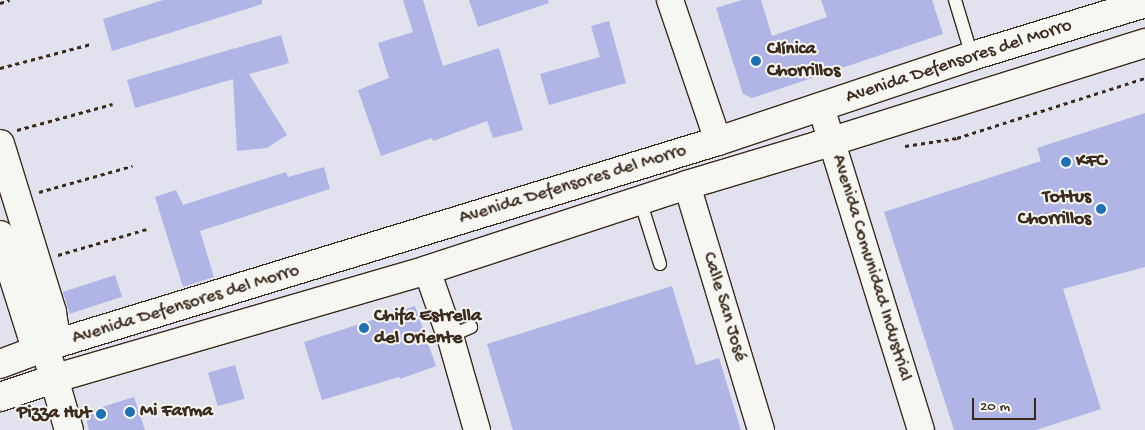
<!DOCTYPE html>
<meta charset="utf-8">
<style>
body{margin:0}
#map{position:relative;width:1145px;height:430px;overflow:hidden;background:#e1e2ee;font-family:"Gochi Hand",sans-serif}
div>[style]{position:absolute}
.building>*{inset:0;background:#b0b5e6;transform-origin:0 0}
.path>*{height:3px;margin-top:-1.5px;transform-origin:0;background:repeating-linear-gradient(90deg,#3b2a1e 0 4px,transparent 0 8px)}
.roads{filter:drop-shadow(1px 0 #3b2a1e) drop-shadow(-1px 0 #3b2a1e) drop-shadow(0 1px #3b2a1e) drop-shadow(0 -1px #3b2a1e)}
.lane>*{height:12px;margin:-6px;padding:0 6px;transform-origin:6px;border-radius:6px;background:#f6f6f2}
.street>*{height:26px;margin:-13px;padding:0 13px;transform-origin:13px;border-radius:13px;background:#f6f6f2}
.secondary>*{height:28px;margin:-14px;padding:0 14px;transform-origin:14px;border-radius:14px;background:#f6f6f2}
.primary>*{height:28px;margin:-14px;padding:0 14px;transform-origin:14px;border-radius:14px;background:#f6f6f2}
.dots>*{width:14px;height:14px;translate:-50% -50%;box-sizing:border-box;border:2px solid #f6f6f2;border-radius:50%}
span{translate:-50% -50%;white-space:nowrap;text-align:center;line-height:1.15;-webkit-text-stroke:4px #f6f6f2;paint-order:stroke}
.poi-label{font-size:19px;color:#3b2a1e;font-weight:700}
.left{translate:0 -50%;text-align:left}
.right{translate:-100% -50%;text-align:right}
.street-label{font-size:19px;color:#3b2a1e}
.scale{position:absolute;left:972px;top:398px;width:64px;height:22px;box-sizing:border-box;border:2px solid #3b2a1e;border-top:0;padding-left:6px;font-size:15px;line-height:18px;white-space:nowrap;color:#3b2a1e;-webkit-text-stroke:4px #f6f6f2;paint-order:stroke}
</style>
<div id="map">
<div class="building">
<i style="clip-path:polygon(163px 0,262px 0,262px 4px,112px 51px,103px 19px)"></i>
<i style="clip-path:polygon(403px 0,423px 0,443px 66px,499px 48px,523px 130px,493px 138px,487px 121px,433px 141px,432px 138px,381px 156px,358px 90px,389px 78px,378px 43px,413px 32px)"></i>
<i style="clip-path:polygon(469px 0,548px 0,549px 3px,478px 27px)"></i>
<i style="clip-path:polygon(742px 0,761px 0,772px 36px,827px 17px,821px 0,932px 0,943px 34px,752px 98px,743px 94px,716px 8px)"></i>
<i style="clip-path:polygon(609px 21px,626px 83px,549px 105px,540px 74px,600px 57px,591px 26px)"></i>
<i style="clip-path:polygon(281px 35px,289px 63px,249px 74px,287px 135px,267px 148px,237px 151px,233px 79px,135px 108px,127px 80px,232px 49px,232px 47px,233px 49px)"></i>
<i style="clip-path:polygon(1145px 113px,1145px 267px,1063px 289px,1101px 409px,1036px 430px,954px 430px,884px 212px,1041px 161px,1037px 148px)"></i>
<i style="clip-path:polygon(324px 167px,330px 189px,200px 231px,214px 277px,183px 287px,155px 197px,176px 190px,183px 205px,286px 172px,288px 177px)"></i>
<i style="left:115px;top:275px;width:23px;height:55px;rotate:72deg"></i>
<i style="clip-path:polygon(672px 286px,696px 365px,719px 358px,741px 430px,513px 430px,487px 344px)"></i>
<i style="clip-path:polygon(415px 306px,436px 366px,400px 379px,399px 377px,322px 400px,304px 342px)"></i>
<i style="left:235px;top:365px;width:35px;height:28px;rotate:74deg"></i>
<i style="clip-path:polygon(134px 397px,145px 430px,89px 430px,86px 418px,89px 411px)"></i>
</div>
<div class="path">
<i style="left:0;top:3px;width:10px;rotate:-17deg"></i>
<i style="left:0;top:68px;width:94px;rotate:-14.8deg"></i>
<i style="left:17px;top:130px;width:99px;rotate:-15.2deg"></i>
<i style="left:905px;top:146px;width:53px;rotate:-8.7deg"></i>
<i style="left:957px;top:138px;width:197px;rotate:-17.7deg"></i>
<i style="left:39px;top:192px;width:97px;rotate:-15.6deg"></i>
<i style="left:58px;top:255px;width:93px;rotate:-16.3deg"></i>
</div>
<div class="roads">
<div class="lane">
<i style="left:955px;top:0;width:59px;rotate:73.1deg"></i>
<i style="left:640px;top:200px;width:67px;rotate:72.6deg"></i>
<i style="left:450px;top:336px;width:23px;rotate:-23deg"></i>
</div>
<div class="street">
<i style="left:670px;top:0;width:149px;rotate:71.2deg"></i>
<i style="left:821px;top:107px;width:338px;rotate:72.8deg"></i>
<i style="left:687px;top:185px;width:256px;rotate:73.2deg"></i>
<i style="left:427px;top:270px;width:70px;rotate:70.8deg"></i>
<i style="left:450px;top:336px;width:98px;rotate:74deg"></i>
</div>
<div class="secondary">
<i style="left:0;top:144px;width:176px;rotate:72.8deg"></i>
<i style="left:52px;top:312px;width:14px;rotate:82deg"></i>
<i style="left:54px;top:326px;width:23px;rotate:113deg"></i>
<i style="left:0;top:235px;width:106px;rotate:72.4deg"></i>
<i style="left:32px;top:336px;width:17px;rotate:40deg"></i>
<i style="left:45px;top:347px;width:86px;rotate:73.9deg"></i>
</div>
<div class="primary">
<i style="left:0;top:364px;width:48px;rotate:-20.7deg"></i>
<i style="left:45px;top:347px;width:704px;rotate:-17.02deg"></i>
<i style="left:718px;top:141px;width:268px;rotate:-18.5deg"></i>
<i style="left:972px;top:56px;width:181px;rotate:-17deg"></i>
<i style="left:0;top:397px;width:59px;rotate:-18.7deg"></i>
<i style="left:56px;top:378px;width:386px;rotate:-16.2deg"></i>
<i style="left:427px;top:270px;width:274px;rotate:-18.1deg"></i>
<i style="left:687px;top:185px;width:139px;rotate:-16.7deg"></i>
<i style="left:820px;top:145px;width:341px;rotate:-17.4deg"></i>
</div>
</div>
<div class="dots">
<i style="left:756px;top:61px;background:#1f6fb2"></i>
<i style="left:1066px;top:162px;background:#1f6fb2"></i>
<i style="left:1101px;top:209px;background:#1f6fb2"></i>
<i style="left:364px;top:328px;background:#1f6fb2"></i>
<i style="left:130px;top:412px;background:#1f6fb2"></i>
<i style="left:101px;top:414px;background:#1f6fb2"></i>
</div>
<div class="poi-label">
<span class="left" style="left:767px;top:61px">Clínica<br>Chorrillos</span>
<span class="left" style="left:1076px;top:162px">KFC</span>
<span class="right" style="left:1091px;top:209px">Tottus<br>Chorrillos</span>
<span class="left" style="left:374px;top:328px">Chifa Estrella<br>del Oriente</span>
<span class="left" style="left:140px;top:412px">Mi Farma</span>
<span class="right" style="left:91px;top:414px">Pizza Hut</span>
</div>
<div class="street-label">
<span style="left:959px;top:62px;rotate:-18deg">Avenida Defensores del Morro</span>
<span style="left:573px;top:185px;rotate:-17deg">Avenida Defensores del Morro</span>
<span style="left:871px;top:268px;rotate:73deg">Avenida Comunidad Industrial</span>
<span style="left:186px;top:305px;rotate:-17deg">Avenida Defensores del Morro</span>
<span style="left:724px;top:307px;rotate:73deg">Calle San José</span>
</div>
<div class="scale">20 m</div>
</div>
